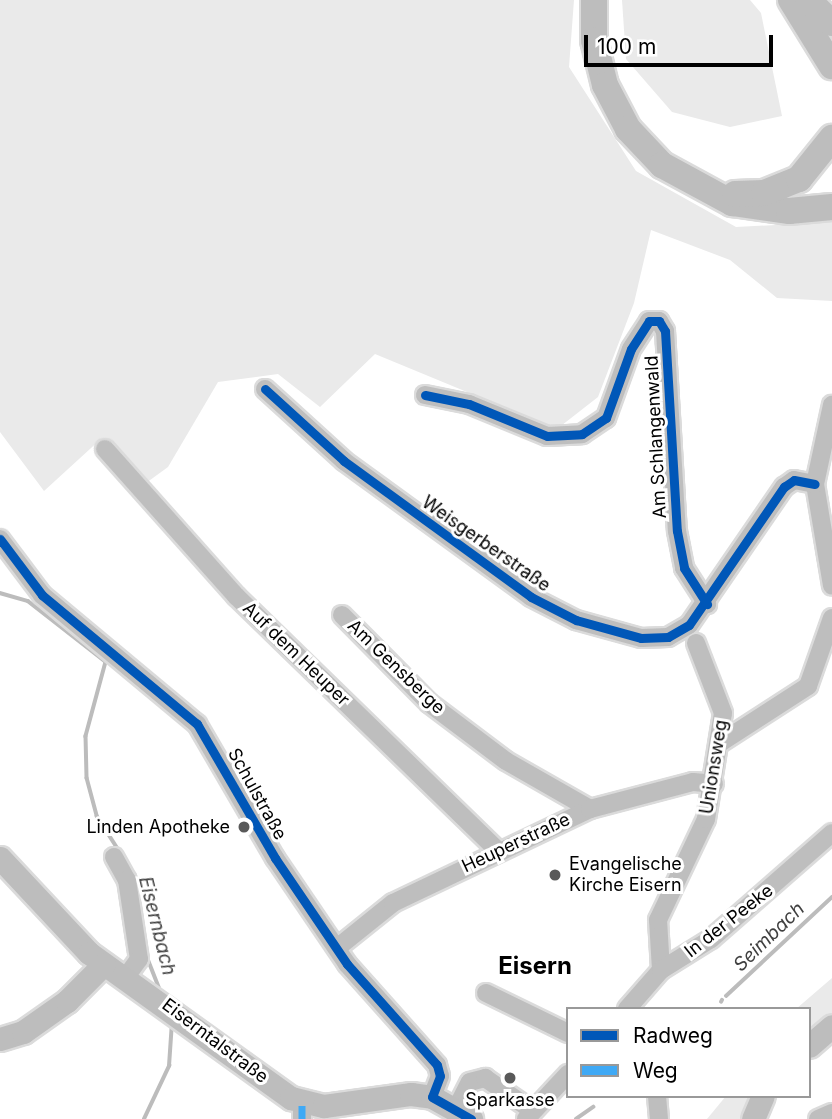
<!DOCTYPE html>
<meta charset="utf-8">
<style>
body{margin:0}
#map{position:relative;width:832px;height:1119px;overflow:hidden;background:#fff;font-family:Inter,sans-serif}
div>[style]{position:absolute}
.green>*{inset:0;background:#eaeaea}
.stream>*{height:3.5px;margin:-1.75px;padding:0 1.75px;transform-origin:1.75px;border-radius:1.75px;background:#bcbcbc}
.roads{filter:drop-shadow(2px 0 #dbdbdb) drop-shadow(-2px 0 #dbdbdb) drop-shadow(0 2px #dbdbdb) drop-shadow(0 -2px #dbdbdb)}
.minor>*{height:18px;margin:-9px;padding:0 9px;transform-origin:9px;border-radius:9px;background:#bebebe}
.major>*{height:23px;margin:-11.5px;padding:0 11.5px;transform-origin:11.5px;border-radius:11.5px;background:#bdbdbd}
.highway>*{height:26px;margin:-13px;padding:0 13px;transform-origin:13px;border-radius:13px;background:#bdbdbd}
.quiet>*{height:7px;margin-top:-3.5px;transform-origin:0;background:repeating-linear-gradient(90deg,#3fa9f5 0 14px,transparent 0 21px)}
.cycleway>*{height:9px;margin:-4.5px;padding:0 4.5px;transform-origin:4.5px;border-radius:4.5px;background:#0057b8}
.dots>*{width:19px;height:19px;translate:-50% -50%;box-sizing:border-box;border:4px solid #fff;border-radius:50%}
span{translate:-50% -50%;white-space:nowrap;text-align:center;line-height:1.15;-webkit-text-stroke:6px #fff;paint-order:stroke}
.street-label{font-size:18px;color:#000}
.poi-label{font-size:18px;color:#000}
.right{translate:-100% -50%;text-align:right}
.left{translate:0 -50%;text-align:left}
.water-label{font-size:19px;color:#404040;font-style:italic}
.district-label{font-size:24px;color:#000;font-weight:700}
.legend{position:absolute;left:566px;top:1007px;width:245px;height:91px;box-sizing:border-box;background:#fff;border:2px solid #999;margin:0;padding:9px 12px;list-style:none;font-size:21px;color:#000}
.legend li{display:flex;align-items:center;gap:14px;height:35px}
.legend b{width:35px;border:2px solid #999}
.scale{position:absolute;left:584px;top:35px;width:189px;height:32px;box-sizing:border-box;border:4px solid #000;border-top:0;padding-left:9px;font-size:21px;line-height:24px;white-space:nowrap;color:#000;-webkit-text-stroke:5px #fff;paint-order:stroke}
</style>
<div id="map">
<div class="green">
<i style="clip-path:polygon(0 0,574px 0,569px 67px,636px 171px,736px 227px,832px 222px,832px 301px,777px 298px,730px 260px,651px 230px,634px 303px,598px 397px,557px 429px,375px 354px,320px 407px,278px 374px,218px 382px,168px 467px,146px 483px,102px 438px,44px 491px,0 432px)"></i>
<i style="clip-path:polygon(622px 0,750px 0,761px 13px,782px 116px,730px 127px,672px 112px,626px 59px)"></i>
<i style="clip-path:polygon(832px 978px,832px 1015px,809px 1037px,809px 1009px,796px 1009px)"></i>
<i style="clip-path:polygon(726px 1096px,754px 1096px,741px 1119px,707px 1119px)"></i>
</div>
<div class="stream">
<i style="left:0;top:593px;width:29px;rotate:16deg"></i>
<i style="left:28px;top:601px;width:99px;rotate:38deg"></i>
<i style="left:106px;top:662px;width:77px;rotate:105.1deg"></i>
<i style="left:86px;top:736px;width:42px;rotate:88.6deg"></i>
<i style="left:87px;top:778px;width:39px;rotate:75deg"></i>
<i style="left:97px;top:816px;width:43px;rotate:57.4deg"></i>
<i style="left:146px;top:954px;width:41px;rotate:68.5deg"></i>
<i style="left:726px;top:996px;width:145px;rotate:-43deg"></i>
<i style="left:721px;top:1002px;width:2px;rotate:-63deg"></i>
<i style="left:144px;top:1119px;width:59px;rotate:-64.7deg"></i>
<i style="left:169px;top:1066px;width:44px;rotate:-86.1deg"></i>
<i style="left:576px;top:1119px;width:21px;rotate:-35deg"></i>
</div>
<div class="roads">
<div class="minor">
<i style="left:265px;top:389px;width:107px;rotate:42.3deg"></i>
<i style="left:344px;top:461px;width:231px;rotate:36deg"></i>
<i style="left:531px;top:597px;width:51px;rotate:27.1deg"></i>
<i style="left:576px;top:620px;width:67px;rotate:15.5deg"></i>
<i style="left:641px;top:638px;width:27px;rotate:-2deg"></i>
<i style="left:668px;top:637px;width:24px;rotate:-30deg"></i>
<i style="left:689px;top:625px;width:168px;rotate:-55.5deg"></i>
<i style="left:784px;top:487px;width:12px;rotate:-35deg"></i>
<i style="left:794px;top:480px;width:21px;rotate:11deg"></i>
<i style="left:425px;top:395px;width:45px;rotate:11.6deg"></i>
<i style="left:469px;top:404px;width:84px;rotate:22.3deg"></i>
<i style="left:547px;top:436px;width:35px;rotate:-3deg"></i>
<i style="left:582px;top:434px;width:29px;rotate:-34deg"></i>
<i style="left:606px;top:418px;width:73px;rotate:-70.1deg"></i>
<i style="left:631px;top:349px;width:33px;rotate:-57deg"></i>
<i style="left:649px;top:321px;width:10px"></i>
<i style="left:659px;top:321px;width:12px;rotate:59deg"></i>
<i style="left:665px;top:331px;width:200px;rotate:86.6deg"></i>
<i style="left:677px;top:531px;width:38px;rotate:79deg"></i>
<i style="left:684px;top:568px;width:43px;rotate:57.4deg"></i>
<i style="left:105px;top:449px;width:197px;rotate:48.3deg"></i>
<i style="left:236px;top:596px;width:364px;rotate:44.2deg"></i>
<i style="left:815px;top:484px;width:103px;rotate:80.5deg"></i>
<i style="left:815px;top:484px;width:81px;rotate:-77.9deg"></i>
<i style="left:0;top:539px;width:70px;rotate:53.1deg"></i>
<i style="left:42px;top:595px;width:202px;rotate:39.8deg"></i>
<i style="left:197px;top:724px;width:155px;rotate:59.8deg"></i>
<i style="left:275px;top:858px;width:128px;rotate:55.8deg"></i>
<i style="left:347px;top:964px;width:135px;rotate:48.3deg"></i>
<i style="left:437px;top:1065px;width:11px;rotate:75deg"></i>
<i style="left:440px;top:1076px;width:22px;rotate:111deg"></i>
<i style="left:342px;top:615px;width:124px;rotate:45.3deg"></i>
<i style="left:429px;top:703px;width:96px;rotate:37deg"></i>
<i style="left:506px;top:761px;width:97px;rotate:29.7deg"></i>
<i style="left:720px;top:743px;width:105px;rotate:-32.9deg"></i>
<i style="left:808px;top:686px;width:72px;rotate:-70.6deg"></i>
<i style="left:114px;top:857px;width:26px;rotate:61deg"></i>
<i style="left:127px;top:880px;width:80px;rotate:81.4deg"></i>
<i style="left:139px;top:959px;width:22px;rotate:126deg"></i>
<i style="left:337px;top:948px;width:72px;rotate:-38.8deg"></i>
<i style="left:393px;top:903px;width:218px;rotate:-25.5deg"></i>
<i style="left:590px;top:809px;width:106px;rotate:-14.7deg"></i>
<i style="left:693px;top:782px;width:21px;rotate:5deg"></i>
<i style="left:661px;top:970px;width:50px;rotate:-93.4deg"></i>
<i style="left:658px;top:920px;width:112px;rotate:-64.6deg"></i>
<i style="left:706px;top:819px;width:107px;rotate:-80.9deg"></i>
<i style="left:723px;top:713px;width:75px;rotate:-111.1deg"></i>
<i style="left:486px;top:993px;width:91px;rotate:26deg"></i>
<i style="left:627px;top:1009px;width:52px;rotate:-48.9deg"></i>
<i style="left:661px;top:970px;width:59px;rotate:-31.8deg"></i>
<i style="left:711px;top:939px;width:161px;rotate:-41.2deg"></i>
<i style="left:657px;top:1096px;width:23px;rotate:85deg"></i>
<i style="left:456px;top:1109px;width:30px;rotate:-63deg"></i>
<i style="left:470px;top:1082px;width:16px;rotate:-15deg"></i>
<i style="left:485px;top:1078px;width:58px;rotate:34.5deg"></i>
<i style="left:302px;top:1119px;width:16px;rotate:-90deg"></i>
<i style="left:526px;top:1119px;width:62px;rotate:-47deg"></i>
<i style="left:818px;top:1119px;width:15px;rotate:-23deg"></i>
</div>
<div class="major">
<i style="left:0;top:858px;width:130px;rotate:46.9deg"></i>
<i style="left:89px;top:953px;width:249px;rotate:35.7deg"></i>
<i style="left:291px;top:1098px;width:34px;rotate:14deg"></i>
<i style="left:324px;top:1106px;width:88px;rotate:-7.9deg"></i>
<i style="left:411px;top:1094px;width:21px;rotate:8deg"></i>
<i style="left:432px;top:1097px;width:45px;rotate:29.4deg"></i>
<i style="left:0;top:1039px;width:24px;rotate:-17deg"></i>
<i style="left:23px;top:1032px;width:54px;rotate:-35.2deg"></i>
<i style="left:67px;top:1001px;width:52px;rotate:-45deg"></i>
<i style="left:809px;top:1046px;width:30px;rotate:-41deg"></i>
<i style="left:753px;top:1119px;width:25px;rotate:-67deg"></i>
</div>
<div class="highway">
<i style="left:594px;top:0;width:40px;rotate:90deg"></i>
<i style="left:594px;top:40px;width:46px;rotate:76.3deg"></i>
<i style="left:605px;top:85px;width:50px;rotate:62.4deg"></i>
<i style="left:628px;top:129px;width:50px;rotate:46.6deg"></i>
<i style="left:662px;top:165px;width:80px;rotate:28.5deg"></i>
<i style="left:732px;top:203px;width:58px;rotate:8deg"></i>
<i style="left:789px;top:211px;width:43px;rotate:-5.3deg"></i>
<i style="left:791px;top:0;width:78px;rotate:58.2deg"></i>
<i style="left:808px;top:0;width:33px;rotate:44deg"></i>
<i style="left:735px;top:194px;width:29px;rotate:-2deg"></i>
<i style="left:764px;top:193px;width:38px;rotate:-22deg"></i>
<i style="left:799px;top:179px;width:53px;rotate:-51.2deg"></i>
</div>
</div>
<div class="quiet">
<i style="left:302px;top:1119px;width:16px;rotate:-90deg"></i>
</div>
<div class="cycleway">
<i style="left:265px;top:389px;width:107px;rotate:42.3deg"></i>
<i style="left:344px;top:461px;width:231px;rotate:36deg"></i>
<i style="left:531px;top:597px;width:51px;rotate:27.1deg"></i>
<i style="left:576px;top:620px;width:67px;rotate:15.5deg"></i>
<i style="left:641px;top:638px;width:27px;rotate:-2deg"></i>
<i style="left:668px;top:637px;width:24px;rotate:-30deg"></i>
<i style="left:689px;top:625px;width:168px;rotate:-55.5deg"></i>
<i style="left:784px;top:487px;width:12px;rotate:-35deg"></i>
<i style="left:794px;top:480px;width:21px;rotate:11deg"></i>
<i style="left:425px;top:395px;width:45px;rotate:11.6deg"></i>
<i style="left:469px;top:404px;width:84px;rotate:22.3deg"></i>
<i style="left:547px;top:436px;width:35px;rotate:-3deg"></i>
<i style="left:582px;top:434px;width:29px;rotate:-34deg"></i>
<i style="left:606px;top:418px;width:73px;rotate:-70.1deg"></i>
<i style="left:631px;top:349px;width:33px;rotate:-57deg"></i>
<i style="left:649px;top:321px;width:10px"></i>
<i style="left:659px;top:321px;width:12px;rotate:59deg"></i>
<i style="left:665px;top:331px;width:200px;rotate:86.6deg"></i>
<i style="left:677px;top:531px;width:38px;rotate:79deg"></i>
<i style="left:684px;top:568px;width:43px;rotate:57.4deg"></i>
<i style="left:0;top:539px;width:70px;rotate:53.1deg"></i>
<i style="left:42px;top:595px;width:202px;rotate:39.8deg"></i>
<i style="left:197px;top:724px;width:155px;rotate:59.8deg"></i>
<i style="left:275px;top:858px;width:128px;rotate:55.8deg"></i>
<i style="left:347px;top:964px;width:135px;rotate:48.3deg"></i>
<i style="left:437px;top:1065px;width:11px;rotate:75deg"></i>
<i style="left:440px;top:1076px;width:22px;rotate:111deg"></i>
<i style="left:432px;top:1097px;width:45px;rotate:29.4deg"></i>
</div>
<div class="dots">
<i style="left:244px;top:827px;background:#595959"></i>
<i style="left:555px;top:875px;background:#595959"></i>
<i style="left:510px;top:1078px;background:#595959"></i>
</div>
<div class="street-label">
<span style="left:656px;top:437px;rotate:-93deg">Am Schlangenwald</span>
<span style="left:486px;top:544px;rotate:35deg">Weisgerberstraße</span>
<span style="left:296px;top:654px;rotate:44deg">Auf dem Heuper</span>
<span style="left:396px;top:667px;rotate:44deg">Am Gensberge</span>
<span style="left:714px;top:767px;rotate:-81deg">Unionsweg</span>
<span style="left:257px;top:794px;rotate:61deg">Schulstraße</span>
<span style="left:516px;top:843px;rotate:-25deg">Heuperstraße</span>
<span style="left:729px;top:921px;rotate:-38deg">In der Peeke</span>
<span style="left:215px;top:1041px;rotate:37deg">Eiserntalstraße</span>
</div>
<div class="poi-label">
<span class="right" style="left:230px;top:827px">Linden Apotheke</span>
<span class="left" style="left:569px;top:875px">Evangelische<br>Kirche Eisern</span>
<span style="left:510px;top:1100px">Sparkasse</span>
</div>
<div class="water-label">
<span style="left:157px;top:926px;rotate:76deg">Eisernbach</span>
<span style="left:769px;top:937px;rotate:-44deg">Seimbach</span>
</div>
<div class="district-label">
<span style="left:535px;top:966px">Eisern</span>
</div>
<ul class="legend">
<li><b style="height:9px;background:#0057b8"></b>Radweg</li>
<li><b style="height:9px;background:#3fa9f5"></b>Weg</li>
</ul>
<div class="scale">100 m</div>
</div>
